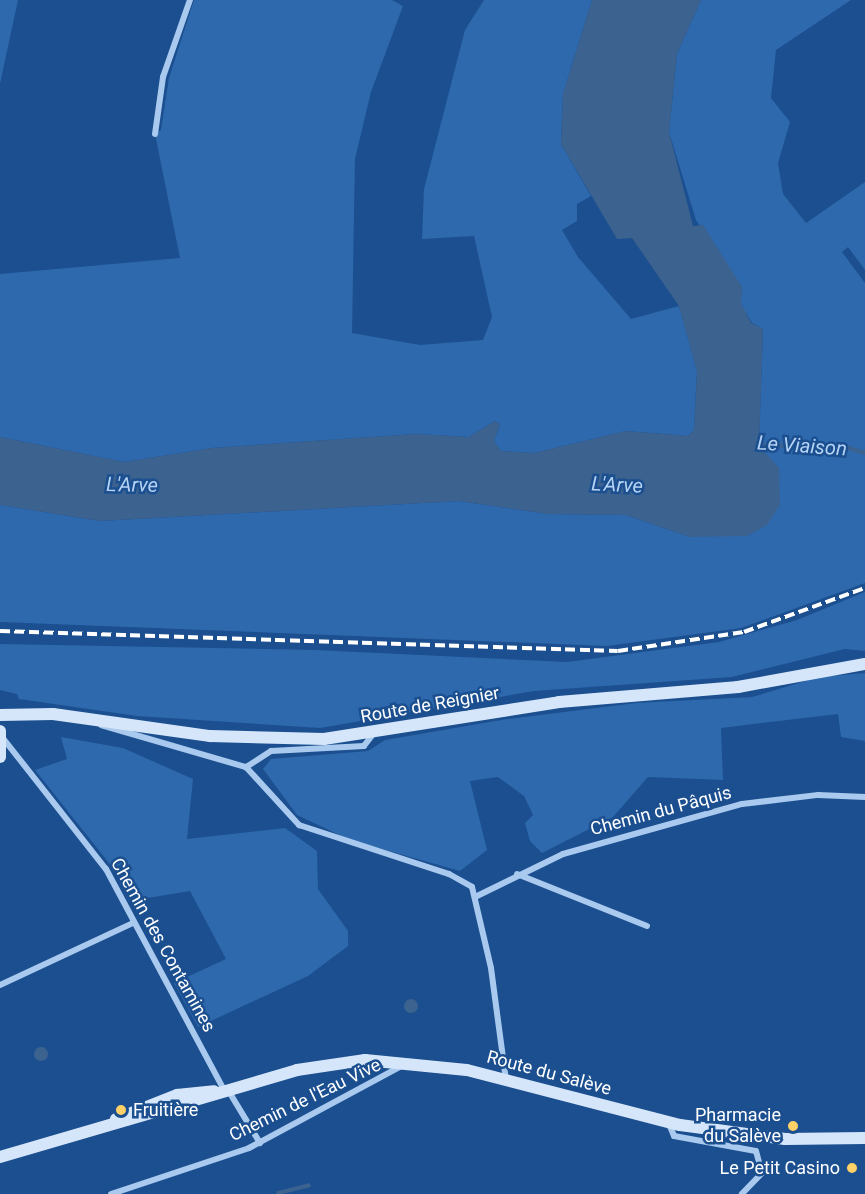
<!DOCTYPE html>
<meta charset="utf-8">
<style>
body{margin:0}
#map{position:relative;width:865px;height:1194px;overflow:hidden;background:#1b4f8f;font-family:Roboto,sans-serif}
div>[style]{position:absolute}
.green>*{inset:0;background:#2e69ad}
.water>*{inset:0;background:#3c6290;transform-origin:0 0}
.round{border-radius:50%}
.stream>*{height:4px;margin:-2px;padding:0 2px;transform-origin:2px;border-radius:2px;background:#3c6290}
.minor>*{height:6px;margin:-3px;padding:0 3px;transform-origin:3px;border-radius:3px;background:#a9c9ee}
.secondary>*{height:12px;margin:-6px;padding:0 6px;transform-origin:6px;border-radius:6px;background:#d6e6fa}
.rail>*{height:4px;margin-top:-2px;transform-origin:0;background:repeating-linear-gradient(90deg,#fff 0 10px,transparent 0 14.5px)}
.dots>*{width:16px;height:16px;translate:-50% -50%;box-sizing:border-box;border:3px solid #1b4f8f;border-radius:50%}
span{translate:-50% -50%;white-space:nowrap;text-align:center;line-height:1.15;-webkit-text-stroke:5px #1b4f8f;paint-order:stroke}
.street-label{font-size:18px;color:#fff}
.poi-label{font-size:18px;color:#fff}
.left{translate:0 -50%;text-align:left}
.right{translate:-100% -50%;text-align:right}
.water-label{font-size:20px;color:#b5d3f5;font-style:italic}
</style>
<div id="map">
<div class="green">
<i style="clip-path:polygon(0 0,18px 0,0 84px)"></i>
<i style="clip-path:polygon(194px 0,392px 0,403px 6px,371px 92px,355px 159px,352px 333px,420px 345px,483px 340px,492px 317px,474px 236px,422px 239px,424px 189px,465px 30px,484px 0,592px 0,563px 94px,561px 144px,591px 196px,577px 204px,577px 221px,562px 230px,578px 257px,631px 319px,679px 306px,697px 371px,694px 430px,688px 436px,626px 431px,534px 453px,501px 451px,494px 441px,500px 424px,495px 421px,469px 437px,416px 434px,212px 448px,124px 462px,0 437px,0 274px,180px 258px,155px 134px,161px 130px,169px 78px)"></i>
<i style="clip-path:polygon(701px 0,851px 0,776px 50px,771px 98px,790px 122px,778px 163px,783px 194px,806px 223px,865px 182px,865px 270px,848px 247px,842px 252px,865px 283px,865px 583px,741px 628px,607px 646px,0 622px,0 505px,100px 521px,459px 501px,548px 514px,626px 515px,690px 537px,757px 531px,770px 463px,759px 446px,763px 329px,752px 323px,740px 303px,742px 287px,696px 220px,669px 132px,677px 54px)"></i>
<i style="clip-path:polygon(865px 592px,865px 651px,845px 649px,732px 677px,534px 691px,320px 728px,137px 716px,19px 699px,17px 694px,0 690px,0 644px,316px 650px,567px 662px,719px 642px,797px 620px)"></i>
<i style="clip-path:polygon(865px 673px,865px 741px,841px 737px,838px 714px,721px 728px,723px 780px,648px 777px,613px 817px,542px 853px,530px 841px,525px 823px,533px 815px,524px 796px,498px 777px,470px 781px,487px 850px,460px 871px,350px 840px,297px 815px,263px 769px,271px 759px,368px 751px,385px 740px,507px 719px,636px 703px,752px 697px,819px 677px)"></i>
<i style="clip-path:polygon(61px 737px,123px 748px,193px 779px,187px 839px,285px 828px,317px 851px,318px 889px,348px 931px,348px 946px,308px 976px,198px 1027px,174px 983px,226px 959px,190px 891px,129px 901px,109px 863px,35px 770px,67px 759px)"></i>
</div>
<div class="water">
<i style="clip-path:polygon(592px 0,701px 0,677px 54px,669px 132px,693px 226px,703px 225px,742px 287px,741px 303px,751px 323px,763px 329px,759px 446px,779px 468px,780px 505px,767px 525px,747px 536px,690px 537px,626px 515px,548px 514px,459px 501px,100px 521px,0 505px,0 437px,124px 462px,212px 448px,416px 434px,469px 437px,495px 421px,500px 424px,494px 441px,501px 451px,534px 453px,626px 431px,688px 436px,694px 430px,697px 372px,679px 306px,632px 238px,617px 239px,561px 144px,563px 94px)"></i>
<i class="round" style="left:404px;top:999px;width:14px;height:14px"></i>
<i class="round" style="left:34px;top:1047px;width:14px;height:14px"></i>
<i style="left:310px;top:1183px;width:4px;height:35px;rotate:76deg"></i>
</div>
<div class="stream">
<i style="left:756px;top:445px;width:90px;rotate:1.3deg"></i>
<i style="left:846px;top:447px;width:20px;rotate:18deg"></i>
</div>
<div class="minor">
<i style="left:155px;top:134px;width:58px;rotate:-82deg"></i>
<i style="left:163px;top:77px;width:82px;rotate:-70.7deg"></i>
<i style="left:101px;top:725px;width:151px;rotate:16.2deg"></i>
<i style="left:374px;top:733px;width:16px;rotate:128deg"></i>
<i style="left:364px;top:746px;width:93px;rotate:176.9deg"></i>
<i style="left:271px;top:751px;width:30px;rotate:147deg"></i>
<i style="left:246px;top:767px;width:79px;rotate:47.6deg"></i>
<i style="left:299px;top:825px;width:158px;rotate:18.1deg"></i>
<i style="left:449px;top:874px;width:26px;rotate:29deg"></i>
<i style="left:472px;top:887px;width:83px;rotate:76.8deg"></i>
<i style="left:491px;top:968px;width:113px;rotate:82.4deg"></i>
<i style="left:2px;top:737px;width:168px;rotate:51.8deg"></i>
<i style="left:106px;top:869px;width:251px;rotate:61.9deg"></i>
<i style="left:517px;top:874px;width:140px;rotate:21.8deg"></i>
<i style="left:475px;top:897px;width:98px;rotate:-26deg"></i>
<i style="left:563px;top:854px;width:186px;rotate:-15.6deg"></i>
<i style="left:742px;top:804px;width:77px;rotate:-6.8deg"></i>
<i style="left:818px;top:795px;width:47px;rotate:2.4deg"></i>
<i style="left:0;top:985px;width:147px;rotate:-25deg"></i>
<i style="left:228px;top:1090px;width:62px;rotate:58.9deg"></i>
<i style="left:669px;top:1124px;width:13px;rotate:67deg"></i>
<i style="left:674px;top:1136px;width:83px;rotate:10.4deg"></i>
<i style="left:756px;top:1151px;width:23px;rotate:75deg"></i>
<i style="left:762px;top:1173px;width:29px;rotate:134deg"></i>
<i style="left:111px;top:1194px;width:145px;rotate:-18.4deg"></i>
<i style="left:249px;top:1148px;width:175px;rotate:-28.3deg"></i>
</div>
<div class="secondary">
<i style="left:0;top:715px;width:53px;rotate:-1.1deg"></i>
<i style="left:53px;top:714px;width:159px;rotate:8deg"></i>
<i style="left:210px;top:736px;width:114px;rotate:1.5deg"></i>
<i style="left:324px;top:739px;width:238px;rotate:-8.9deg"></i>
<i style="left:559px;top:702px;width:180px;rotate:-4.8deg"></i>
<i style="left:738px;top:687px;width:129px;rotate:-10.3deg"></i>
<i style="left:0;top:731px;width:26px;rotate:90deg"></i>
<i style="left:116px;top:1119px;width:66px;rotate:-21.5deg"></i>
<i style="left:177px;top:1095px;width:37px;rotate:-6deg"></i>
<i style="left:0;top:1157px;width:309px;rotate:-16.3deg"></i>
<i style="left:297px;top:1070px;width:69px;rotate:-8.4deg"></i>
<i style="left:365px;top:1060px;width:102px;rotate:5.6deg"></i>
<i style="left:467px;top:1070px;width:220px;rotate:14.5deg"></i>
<i style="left:680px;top:1125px;width:106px;rotate:7.6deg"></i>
<i style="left:785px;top:1139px;width:80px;rotate:-0.7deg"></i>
</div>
<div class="rail">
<i style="left:0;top:631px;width:618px;rotate:1.85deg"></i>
<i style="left:618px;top:651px;width:127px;rotate:-8.6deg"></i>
<i style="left:744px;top:632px;width:129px;rotate:-20deg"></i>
</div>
<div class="dots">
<i style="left:121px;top:1110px;background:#ffd166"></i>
<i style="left:793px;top:1126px;background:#ffd166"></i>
<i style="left:852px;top:1168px;background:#ffd166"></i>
</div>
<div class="street-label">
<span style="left:430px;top:705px;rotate:-10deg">Route de Reignier</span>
<span style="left:661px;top:811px;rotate:-15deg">Chemin du Pâquis</span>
<span style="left:163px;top:945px;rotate:61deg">Chemin des Contamines</span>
<span style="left:549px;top:1073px;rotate:15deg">Route du Salève</span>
<span style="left:305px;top:1100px;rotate:-26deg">Chemin de l'Eau Vive</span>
</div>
<div class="poi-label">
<span class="left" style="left:133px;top:1110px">Fruitière</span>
<span class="right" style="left:781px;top:1126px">Pharmacie<br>du Salève</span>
<span class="right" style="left:840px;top:1168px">Le Petit Casino</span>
</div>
<div class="water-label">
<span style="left:802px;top:446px;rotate:4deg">Le Viaison</span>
<span style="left:132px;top:485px;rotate:1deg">L'Arve</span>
<span style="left:617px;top:485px;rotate:3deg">L'Arve</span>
</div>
</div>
